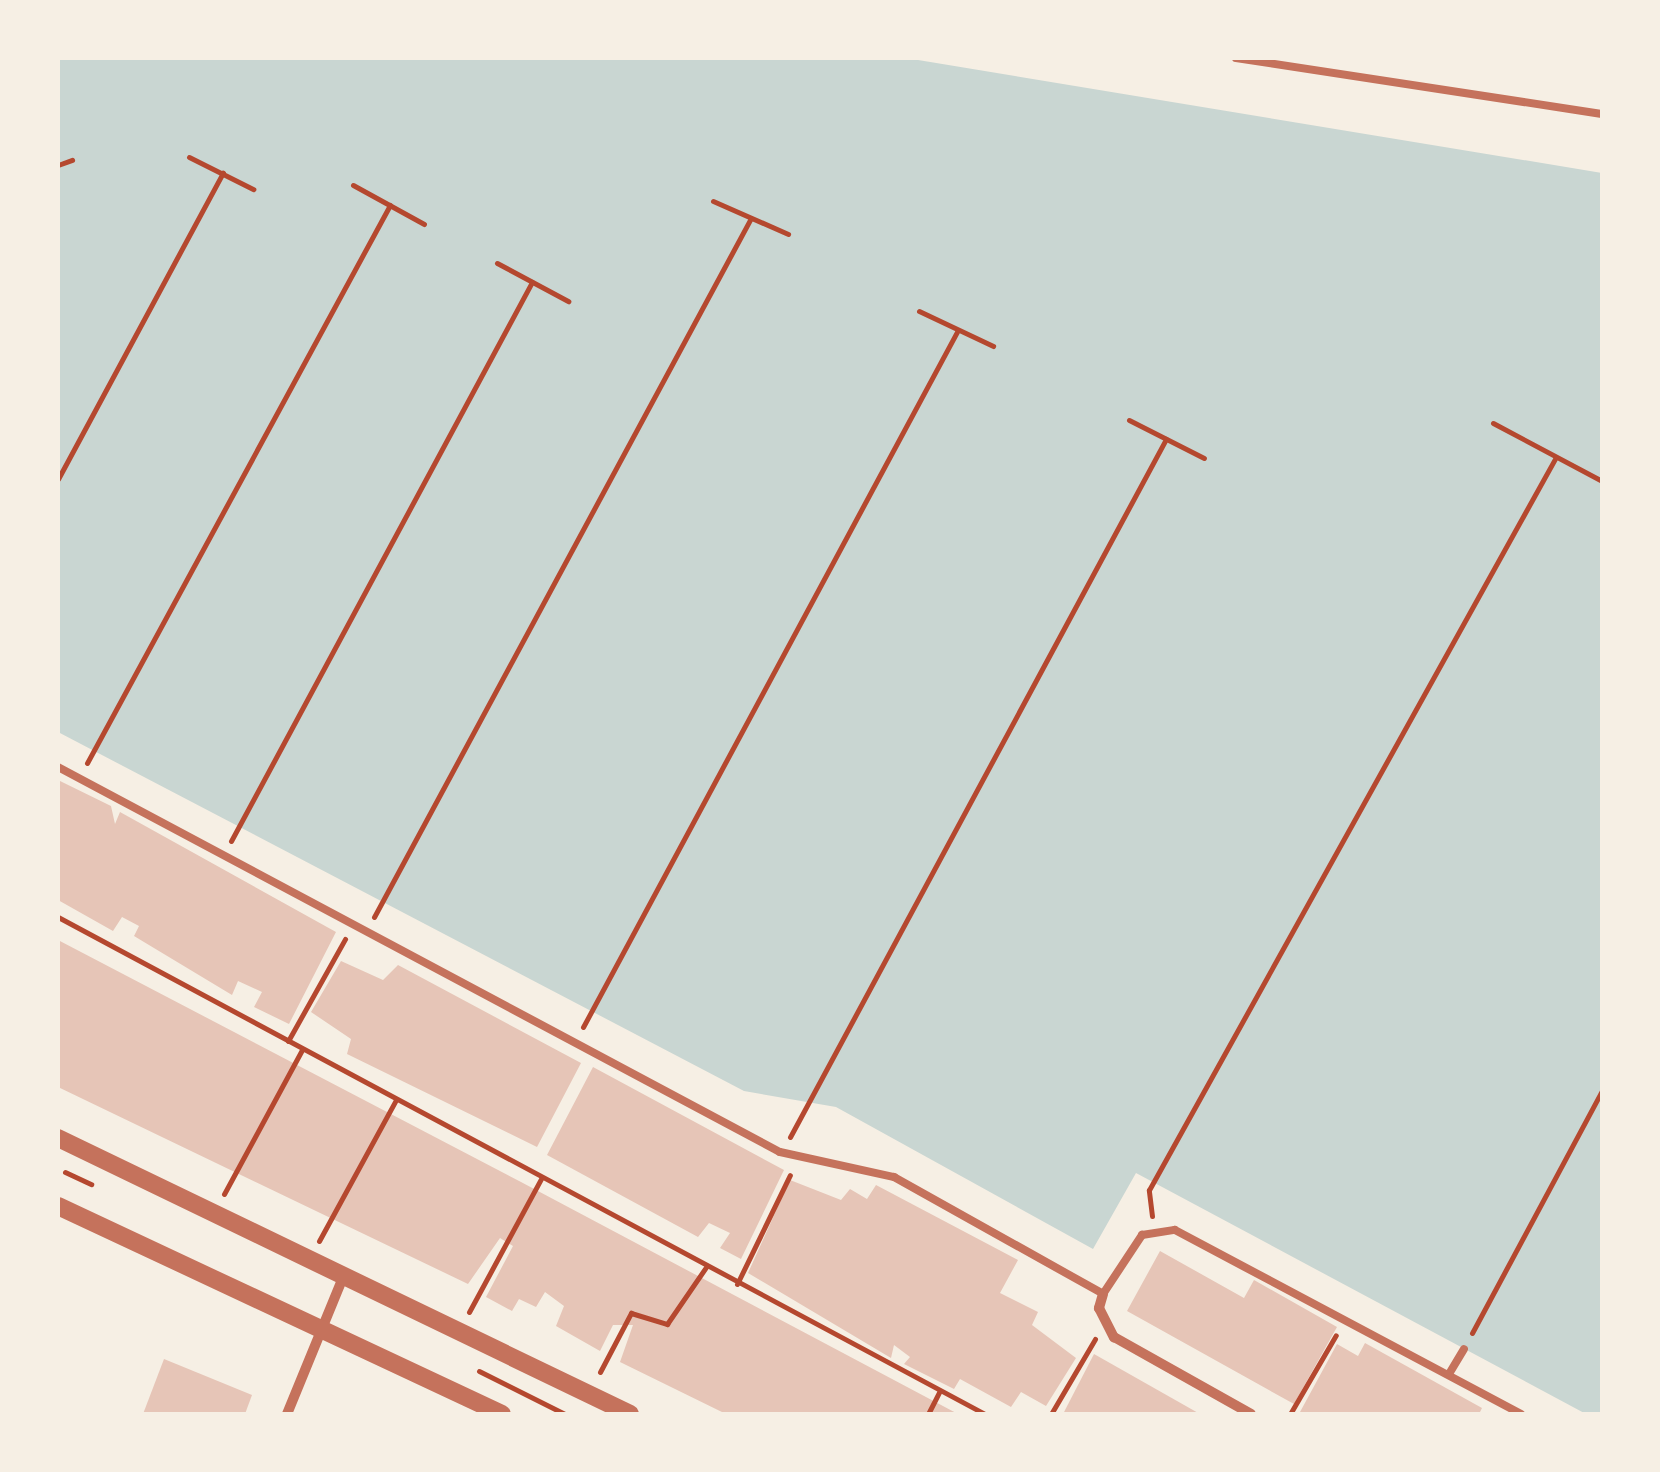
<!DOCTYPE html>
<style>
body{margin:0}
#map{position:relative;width:1660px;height:1472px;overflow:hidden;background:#f6efe4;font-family:"Archivo Narrow",sans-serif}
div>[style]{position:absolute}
.water>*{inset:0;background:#c9d6d2}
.building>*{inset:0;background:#e6c5b7}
.path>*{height:5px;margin:-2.5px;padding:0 2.5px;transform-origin:2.5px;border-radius:2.5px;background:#b5482f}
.service>*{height:8px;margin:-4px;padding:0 4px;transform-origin:4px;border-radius:4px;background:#c5725c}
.minor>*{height:10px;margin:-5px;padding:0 5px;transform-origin:5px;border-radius:5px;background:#c5725c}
.tertiary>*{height:18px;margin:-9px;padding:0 9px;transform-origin:9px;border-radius:9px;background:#c5725c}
span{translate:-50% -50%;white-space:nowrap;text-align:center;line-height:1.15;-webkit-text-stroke:8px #f6efe4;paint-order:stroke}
.frame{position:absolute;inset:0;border:60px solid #f6efe4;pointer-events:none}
</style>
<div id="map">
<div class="water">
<i style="clip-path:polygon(58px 58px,906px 58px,1602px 173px,1602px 1414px,1586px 1414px,1136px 1173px,1093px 1249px,836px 1107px,744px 1091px,58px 732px)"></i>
</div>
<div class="building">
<i style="clip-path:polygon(58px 780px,111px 806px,115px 824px,120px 812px,336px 932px,289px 1024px,254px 1007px,262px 992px,238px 981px,232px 995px,134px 936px,139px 926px,122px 917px,113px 931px,58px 900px)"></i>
<i style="clip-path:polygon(58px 940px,521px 1182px,958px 1414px,726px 1414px,620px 1362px,633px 1325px,613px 1325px,600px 1351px,556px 1326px,564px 1306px,545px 1292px,536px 1307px,519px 1299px,512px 1311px,486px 1297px,513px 1246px,500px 1238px,468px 1284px,58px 1087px)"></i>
<i style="clip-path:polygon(341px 961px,383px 980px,398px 965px,581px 1063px,537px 1147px,347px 1054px,351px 1039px,311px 1012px)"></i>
<i style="clip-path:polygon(593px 1067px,784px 1170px,741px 1259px,720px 1248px,730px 1233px,709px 1223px,698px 1237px,547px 1155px)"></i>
<i style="clip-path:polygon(790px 1180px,841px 1200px,850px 1189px,867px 1199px,876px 1185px,1018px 1260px,1000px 1293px,1038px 1312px,1032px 1325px,1076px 1358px,1046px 1406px,1021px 1392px,1011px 1407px,960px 1379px,954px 1389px,904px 1364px,910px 1357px,894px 1345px,891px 1358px,748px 1273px)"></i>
<i style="clip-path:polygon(1160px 1251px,1244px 1298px,1254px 1280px,1337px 1327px,1294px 1404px,1127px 1311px)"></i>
<i style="clip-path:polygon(1365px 1343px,1482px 1408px,1479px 1414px,1300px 1412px,1337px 1344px,1358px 1356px)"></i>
<i style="clip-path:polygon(1094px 1354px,1200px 1414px,1063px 1414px)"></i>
<i style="clip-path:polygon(164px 1359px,252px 1395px,245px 1414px,143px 1414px)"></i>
</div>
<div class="path">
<i style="left:189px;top:157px;width:72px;rotate:26.6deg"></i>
<i style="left:58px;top:165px;width:15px;rotate:-20deg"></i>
<i style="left:353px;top:185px;width:81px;rotate:28.8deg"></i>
<i style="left:713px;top:201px;width:82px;rotate:23.7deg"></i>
<i style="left:497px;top:263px;width:81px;rotate:28.2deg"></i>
<i style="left:919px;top:311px;width:82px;rotate:25.3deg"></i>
<i style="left:1129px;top:420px;width:84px;rotate:26.9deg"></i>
<i style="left:1493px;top:423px;width:123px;rotate:28deg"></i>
<i style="left:58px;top:479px;width:348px;rotate:-61.7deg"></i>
<i style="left:87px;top:763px;width:635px;rotate:-61.5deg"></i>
<i style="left:231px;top:841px;width:635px;rotate:-61.7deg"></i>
<i style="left:58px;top:917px;width:1052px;rotate:28.2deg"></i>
<i style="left:374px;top:917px;width:794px;rotate:-61.66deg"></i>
<i style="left:583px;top:1027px;width:791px;rotate:-61.72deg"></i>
<i style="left:288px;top:1041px;width:117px;rotate:-60.8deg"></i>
<i style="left:790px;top:1137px;width:793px;rotate:-61.69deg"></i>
<i style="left:65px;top:1172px;width:29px;rotate:25deg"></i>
<i style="left:224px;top:1194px;width:164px;rotate:-61.6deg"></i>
<i style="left:1152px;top:1216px;width:26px;rotate:-97deg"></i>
<i style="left:1149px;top:1190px;width:838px;rotate:-60.96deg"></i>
<i style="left:319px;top:1241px;width:161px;rotate:-61.4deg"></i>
<i style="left:737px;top:1284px;width:121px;rotate:-64.1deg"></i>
<i style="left:469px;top:1312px;width:151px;rotate:-61.6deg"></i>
<i style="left:1472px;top:1333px;width:275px;rotate:-61.8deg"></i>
<i style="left:479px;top:1371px;width:96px;rotate:26.6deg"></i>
<i style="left:600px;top:1372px;width:67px;rotate:-62.3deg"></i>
<i style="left:631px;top:1313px;width:38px;rotate:17deg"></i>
<i style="left:667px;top:1324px;width:69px;rotate:-55.6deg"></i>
<i style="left:928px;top:1414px;width:25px;rotate:-63deg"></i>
<i style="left:1051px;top:1414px;width:87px;rotate:-59.6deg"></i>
<i style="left:1290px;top:1414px;width:91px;rotate:-59.8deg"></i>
</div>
<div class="service">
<i style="left:1236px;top:58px;width:370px;rotate:8.7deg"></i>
<i style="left:58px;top:767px;width:818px;rotate:28.07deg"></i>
<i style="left:780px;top:1152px;width:117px;rotate:12.4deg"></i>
<i style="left:894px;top:1177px;width:240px;rotate:29.2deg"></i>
<i style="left:1103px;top:1294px;width:71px;rotate:-56.5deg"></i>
<i style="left:1142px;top:1235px;width:33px;rotate:-9deg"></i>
<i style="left:1175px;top:1230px;width:392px;rotate:28deg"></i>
<i style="left:1449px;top:1374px;width:29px;rotate:-59deg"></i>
</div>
<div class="minor">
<i style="left:1103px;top:1294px;width:15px;rotate:106deg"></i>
<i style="left:1099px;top:1308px;width:33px;rotate:63deg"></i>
<i style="left:1114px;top:1337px;width:157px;rotate:29.3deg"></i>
<i style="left:287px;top:1414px;width:150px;rotate:-67.7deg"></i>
</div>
<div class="tertiary">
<i style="left:58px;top:1138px;width:635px;rotate:25.76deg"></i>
<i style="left:58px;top:1206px;width:490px;rotate:25.1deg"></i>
</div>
<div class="frame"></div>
</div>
